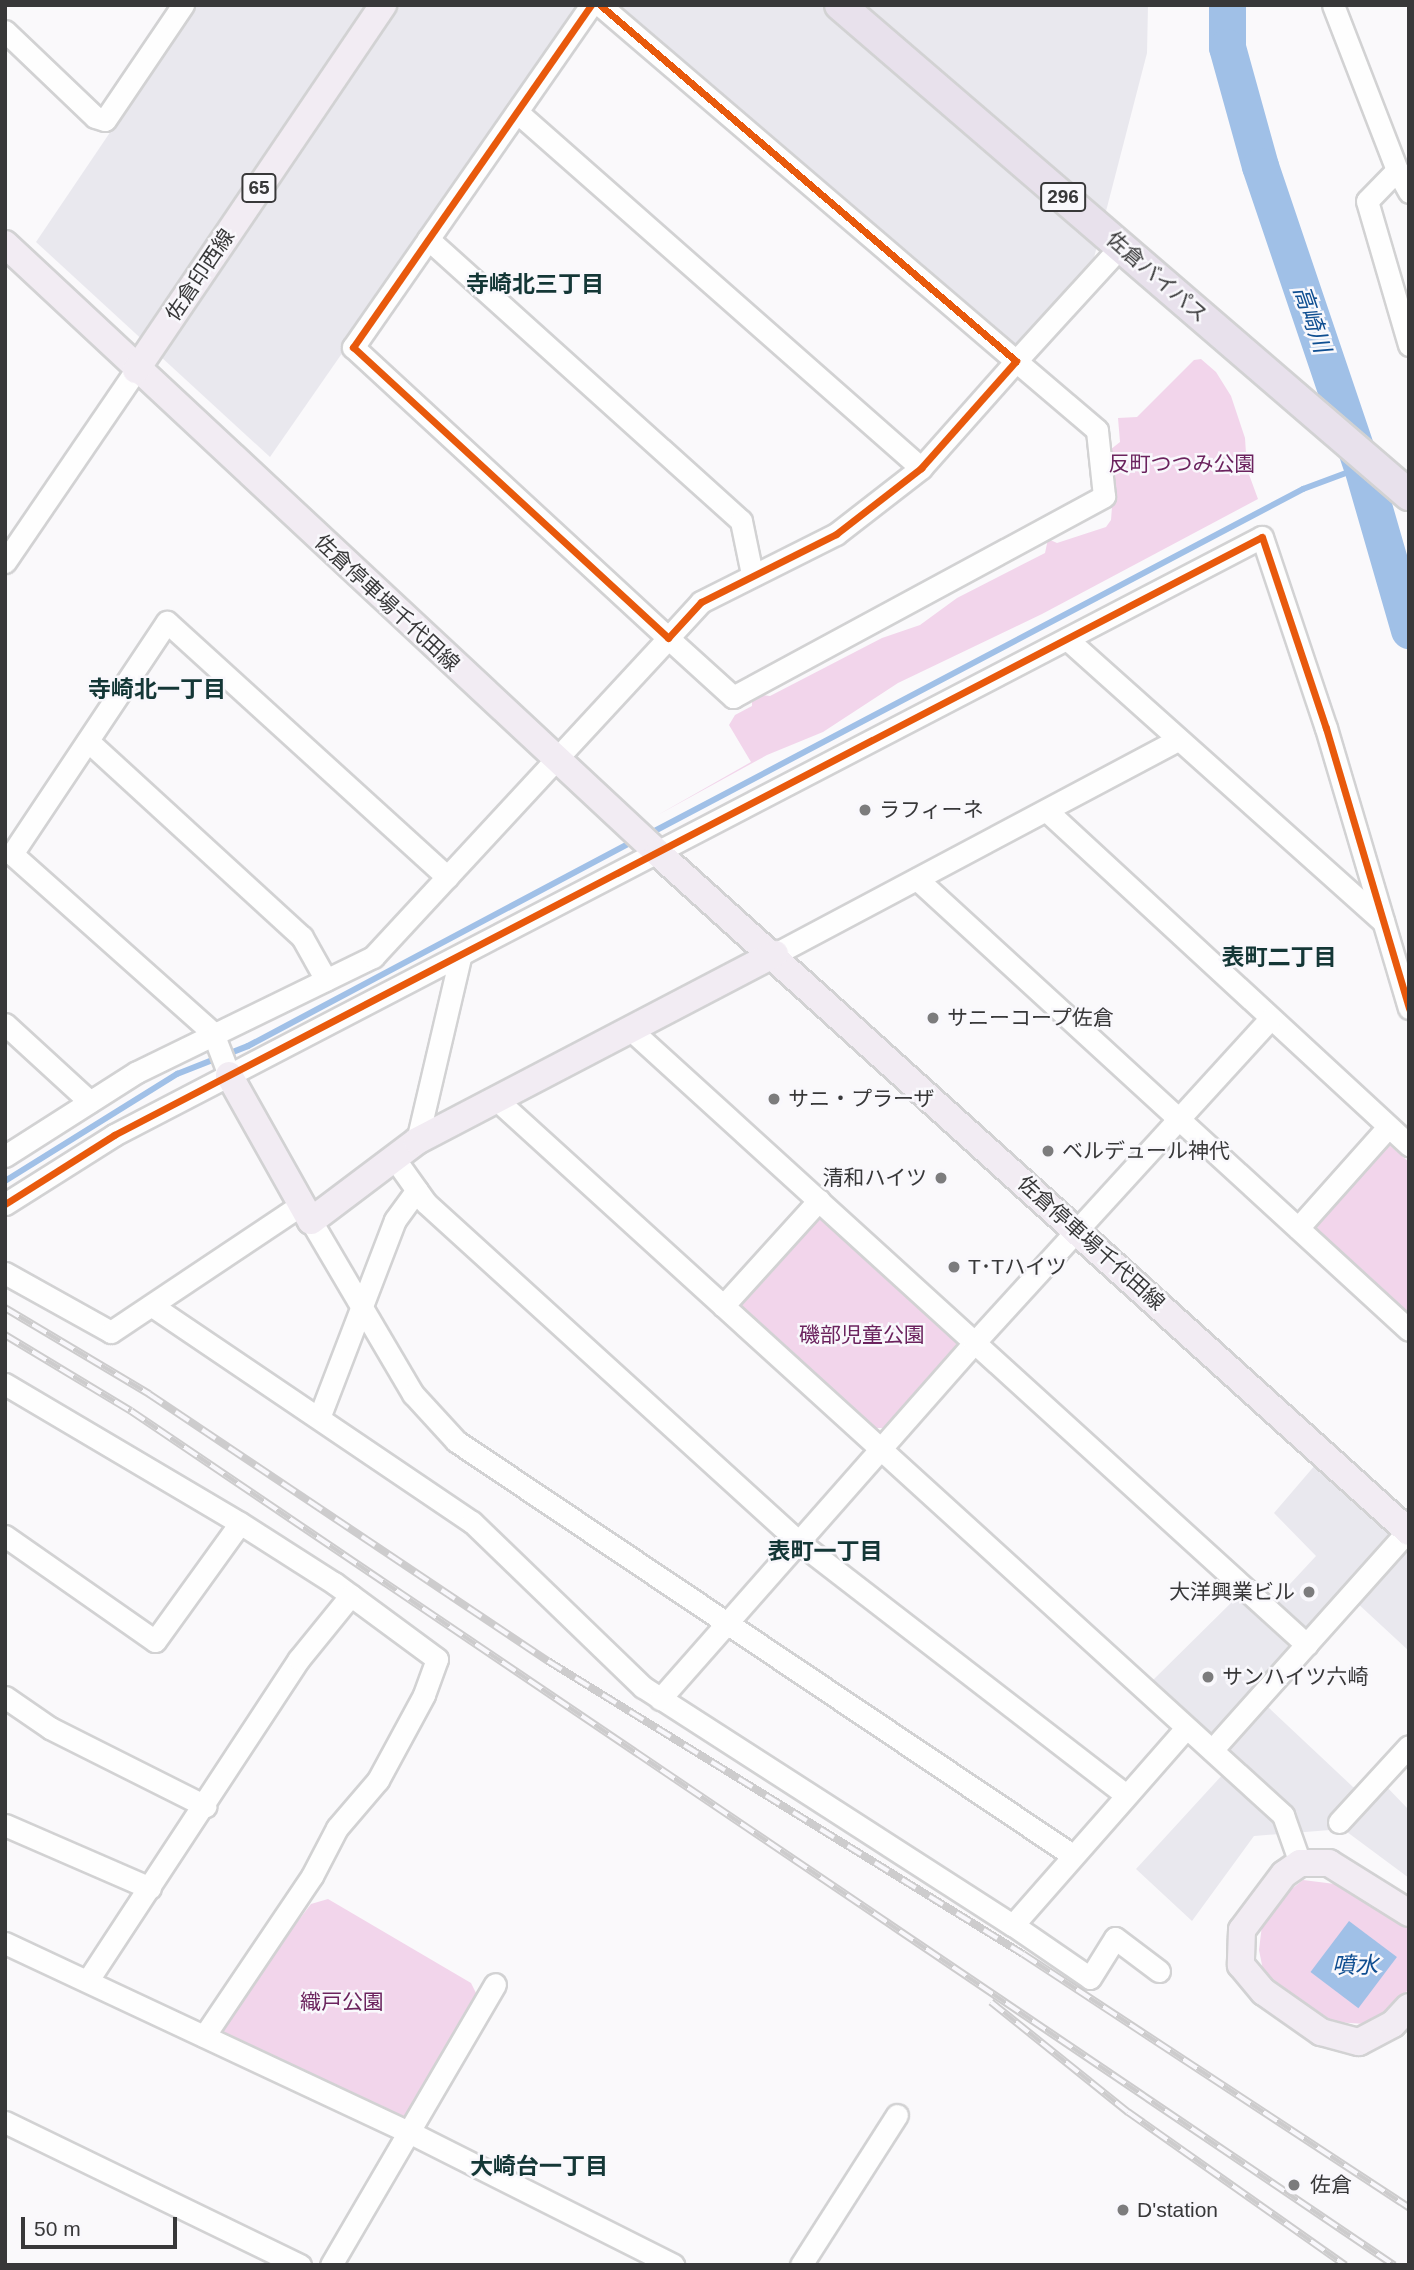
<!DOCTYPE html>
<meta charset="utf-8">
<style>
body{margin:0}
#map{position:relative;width:1414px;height:2270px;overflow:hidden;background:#faf9fb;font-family:Helvetica,"Noto Sans JP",sans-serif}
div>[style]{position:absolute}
.built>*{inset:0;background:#e9e8ee}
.green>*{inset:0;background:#f2d5eb}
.water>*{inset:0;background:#a0c0e7;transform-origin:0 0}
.stream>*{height:6px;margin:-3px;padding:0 3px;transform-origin:3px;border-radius:3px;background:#a0c0e7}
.river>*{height:37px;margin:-18.5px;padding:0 18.5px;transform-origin:18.5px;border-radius:18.5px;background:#a0c0e7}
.roads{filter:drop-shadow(2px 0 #d2d2d3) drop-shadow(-2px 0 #d2d2d3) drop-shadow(0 2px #d2d2d3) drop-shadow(0 -2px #d2d2d3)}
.minor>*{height:21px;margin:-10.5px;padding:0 10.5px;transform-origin:10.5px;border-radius:10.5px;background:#fefefe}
.major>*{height:26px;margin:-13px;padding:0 13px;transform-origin:13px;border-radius:13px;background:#f2ecf3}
.highway>*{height:30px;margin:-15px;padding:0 15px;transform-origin:15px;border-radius:15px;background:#e8e1ec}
.rail>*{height:8px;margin-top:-4px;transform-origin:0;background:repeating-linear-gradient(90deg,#f9f8fc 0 16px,#cdcccd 0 32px);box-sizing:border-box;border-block:2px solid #cdcccd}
.cycleway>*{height:7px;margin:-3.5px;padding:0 3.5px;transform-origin:3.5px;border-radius:3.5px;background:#e8590c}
.dots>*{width:19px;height:19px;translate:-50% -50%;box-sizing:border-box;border:4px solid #f9f8fc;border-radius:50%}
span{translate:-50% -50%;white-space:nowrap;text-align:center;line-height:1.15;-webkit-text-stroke:5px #f9f8fc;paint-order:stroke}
.shield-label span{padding:2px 5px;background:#f9f8fc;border:2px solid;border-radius:5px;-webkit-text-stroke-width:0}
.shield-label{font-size:19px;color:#383839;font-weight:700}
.street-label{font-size:21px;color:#383839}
.park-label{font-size:21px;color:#6b235e}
.poi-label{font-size:21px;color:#383839}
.left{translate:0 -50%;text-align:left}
.right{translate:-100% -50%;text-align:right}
.neighbourhood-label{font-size:23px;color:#143736;font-weight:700}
.water-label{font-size:23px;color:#0f4e91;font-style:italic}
.frame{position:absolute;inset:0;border:7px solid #383839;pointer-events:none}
.scale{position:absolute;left:21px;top:2217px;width:156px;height:32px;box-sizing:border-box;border:4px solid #383839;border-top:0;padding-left:9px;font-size:21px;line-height:24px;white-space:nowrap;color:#383839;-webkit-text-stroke:5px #f9f8fc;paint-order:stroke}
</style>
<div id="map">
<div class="built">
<i style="clip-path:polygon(196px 5px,584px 5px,270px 457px,36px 242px)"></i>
<i style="clip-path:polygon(613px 5px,1148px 5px,1147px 53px,1090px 273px,1016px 354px)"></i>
<i style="clip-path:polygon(1316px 1464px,1409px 1547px,1409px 1651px,1342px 1589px,1252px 1692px,1353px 1787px,1383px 1783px,1409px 1810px,1409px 1878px,1343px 1829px,1254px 1836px,1192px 1921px,1136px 1869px,1236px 1760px,1151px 1682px,1240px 1594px,1262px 1614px,1316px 1556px,1274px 1513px)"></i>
</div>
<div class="green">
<i style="clip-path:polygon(1201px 359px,1216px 372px,1231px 396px,1245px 438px,1247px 469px,1258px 499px,1042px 614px,898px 683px,823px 732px,767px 755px,656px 816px,751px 762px,729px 725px,735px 715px,752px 706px,752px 694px,770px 696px,882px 638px,920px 625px,957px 598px,1045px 553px,1048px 539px,1057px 543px,1106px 527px,1111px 520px,1115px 467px,1101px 457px,1120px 442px,1118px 418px,1137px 417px,1194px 360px)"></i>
<i style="clip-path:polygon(1387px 1143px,1409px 1162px,1409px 1318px,1310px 1223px)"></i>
<i style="clip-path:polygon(819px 1216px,958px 1339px,958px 1350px,890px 1428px,876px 1428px,741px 1306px,743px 1290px,806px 1220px)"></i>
<i style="clip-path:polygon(1303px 1880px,1343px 1885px,1409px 1929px,1409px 1989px,1379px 2020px,1366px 2024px,1334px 2022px,1279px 1985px,1263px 1970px,1259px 1950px,1262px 1925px,1284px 1895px)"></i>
<i style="clip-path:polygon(328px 1899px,471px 1983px,479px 1999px,408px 2117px,396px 2118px,223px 2035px,225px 2016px,311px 1904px)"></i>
</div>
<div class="water">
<i style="left:1349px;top:1921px;width:60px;height:64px;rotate:37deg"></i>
</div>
<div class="stream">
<i style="left:647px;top:835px;width:742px;rotate:-27.81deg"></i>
<i style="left:1303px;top:489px;width:63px;rotate:-20.4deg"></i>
<i style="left:5px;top:1181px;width:203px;rotate:-31.9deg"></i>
<i style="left:177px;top:1074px;width:76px;rotate:-21.5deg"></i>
<i style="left:248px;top:1046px;width:437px;rotate:-28deg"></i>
</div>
<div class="river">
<i style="left:1227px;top:5px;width:42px;rotate:90deg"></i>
<i style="left:1227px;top:47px;width:123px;rotate:74.5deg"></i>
<i style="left:1260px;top:166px;width:318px;rotate:71.3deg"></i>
<i style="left:1362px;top:467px;width:170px;rotate:73.9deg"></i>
</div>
<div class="roads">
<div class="minor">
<i style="left:591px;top:5px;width:417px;rotate:124.8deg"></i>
<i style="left:353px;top:347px;width:429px;rotate:42.7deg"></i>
<i style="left:668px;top:638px;width:49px;rotate:-47.5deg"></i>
<i style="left:701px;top:602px;width:151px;rotate:-26.7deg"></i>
<i style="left:836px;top:534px;width:108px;rotate:-37.8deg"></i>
<i style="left:921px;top:468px;width:143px;rotate:-48.4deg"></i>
<i style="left:1016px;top:361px;width:548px;rotate:-139.44deg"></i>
<i style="left:1333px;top:5px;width:177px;rotate:68.8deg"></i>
<i style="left:1397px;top:170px;width:43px;rotate:134.1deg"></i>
<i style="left:1367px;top:201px;width:150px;rotate:73.7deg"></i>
<i style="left:5px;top:31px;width:124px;rotate:43.7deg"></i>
<i style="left:95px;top:117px;width:10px;rotate:17deg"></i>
<i style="left:105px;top:120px;width:139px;rotate:-55.9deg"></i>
<i style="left:517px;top:112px;width:538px;rotate:41.39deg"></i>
<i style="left:1397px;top:170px;width:25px;rotate:61deg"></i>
<i style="left:428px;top:239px;width:421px;rotate:42deg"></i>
<i style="left:741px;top:521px;width:54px;rotate:78.3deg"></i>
<i style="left:5px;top:562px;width:232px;rotate:-55.7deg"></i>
<i style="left:1067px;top:639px;width:424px;rotate:41.8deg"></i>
<i style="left:88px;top:741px;width:290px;rotate:42.5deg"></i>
<i style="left:302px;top:937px;width:49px;rotate:60.8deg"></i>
<i style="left:1047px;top:811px;width:493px;rotate:42.7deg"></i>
<i style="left:917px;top:879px;width:667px;rotate:42.51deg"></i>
<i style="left:775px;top:954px;width:455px;rotate:-28deg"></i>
<i style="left:5px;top:1024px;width:115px;rotate:42.5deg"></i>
<i style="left:630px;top:1029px;width:915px;rotate:42.3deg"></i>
<i style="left:229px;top:1075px;width:45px;rotate:-110.9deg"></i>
<i style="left:213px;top:1033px;width:269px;rotate:-138.3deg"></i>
<i style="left:12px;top:854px;width:279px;rotate:-56.3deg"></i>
<i style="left:167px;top:622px;width:379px;rotate:42.3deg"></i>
<i style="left:497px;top:1100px;width:1063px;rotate:42.29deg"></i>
<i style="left:1283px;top:1815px;width:51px;rotate:70.5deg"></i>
<i style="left:417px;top:1141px;width:188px;rotate:-76.8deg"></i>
<i style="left:5px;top:1156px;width:156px;rotate:-32.5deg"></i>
<i style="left:137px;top:1072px;width:263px;rotate:-26deg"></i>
<i style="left:373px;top:957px;width:434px;rotate:-47.2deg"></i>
<i style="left:668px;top:638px;width:88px;rotate:42.2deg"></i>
<i style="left:733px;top:697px;width:422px;rotate:-28.4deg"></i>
<i style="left:1104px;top:496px;width:66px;rotate:-96.1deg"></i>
<i style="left:1097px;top:430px;width:106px;rotate:-139.6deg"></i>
<i style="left:1016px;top:361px;width:156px;rotate:-47.6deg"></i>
<i style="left:394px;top:1158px;width:55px;rotate:54.6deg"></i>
<i style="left:426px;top:1203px;width:505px;rotate:42.27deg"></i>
<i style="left:800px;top:1543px;width:411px;rotate:37.7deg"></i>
<i style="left:5px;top:1204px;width:129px;rotate:-32.3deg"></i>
<i style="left:114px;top:1135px;width:1294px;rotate:-27.52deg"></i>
<i style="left:1262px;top:537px;width:201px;rotate:71.5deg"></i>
<i style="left:1326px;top:728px;width:292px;rotate:73.5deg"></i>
<i style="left:311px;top:1221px;width:201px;rotate:59.5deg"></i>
<i style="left:413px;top:1394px;width:64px;rotate:47.5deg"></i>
<i style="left:456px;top:1441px;width:742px;rotate:33.9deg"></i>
<i style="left:1298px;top:1228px;width:135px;rotate:-48.3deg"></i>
<i style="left:5px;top:1273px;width:121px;rotate:29.1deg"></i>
<i style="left:111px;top:1332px;width:230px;rotate:-33.8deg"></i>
<i style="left:723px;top:1306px;width:143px;rotate:-47.8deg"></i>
<i style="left:154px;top:1307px;width:384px;rotate:34.1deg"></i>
<i style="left:472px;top:1522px;width:238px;rotate:44deg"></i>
<i style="left:643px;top:1687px;width:440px;rotate:32.8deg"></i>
<i style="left:1013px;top:1925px;width:262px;rotate:-48.7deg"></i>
<i style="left:5px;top:1384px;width:273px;rotate:30.6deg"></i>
<i style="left:240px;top:1523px;width:112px;rotate:32.6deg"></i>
<i style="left:334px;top:1583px;width:128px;rotate:36.4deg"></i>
<i style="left:437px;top:1659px;width:38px;rotate:110deg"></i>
<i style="left:424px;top:1695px;width:97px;rotate:118.4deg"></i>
<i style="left:378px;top:1780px;width:63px;rotate:130.5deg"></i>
<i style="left:337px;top:1828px;width:54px;rotate:117.5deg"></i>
<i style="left:312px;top:1876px;width:193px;rotate:124deg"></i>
<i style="left:319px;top:1418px;width:212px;rotate:-69deg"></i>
<i style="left:395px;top:1220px;width:37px;rotate:-54deg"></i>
<i style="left:5px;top:1536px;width:183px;rotate:35deg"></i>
<i style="left:155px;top:1641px;width:145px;rotate:-54.2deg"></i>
<i style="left:5px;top:1697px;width:55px;rotate:34.6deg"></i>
<i style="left:50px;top:1728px;width:174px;rotate:26.7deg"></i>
<i style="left:660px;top:1699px;width:475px;rotate:-48.6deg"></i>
<i style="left:974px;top:1343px;width:439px;rotate:-47.6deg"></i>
<i style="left:1212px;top:1750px;width:295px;rotate:-48.2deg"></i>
<i style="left:1339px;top:1822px;width:103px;rotate:-47.4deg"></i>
<i style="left:5px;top:1825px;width:158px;rotate:23.5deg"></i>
<i style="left:1013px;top:1925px;width:93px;rotate:34.5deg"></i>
<i style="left:1090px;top:1978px;width:47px;rotate:-58deg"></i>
<i style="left:1115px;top:1938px;width:55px;rotate:36.9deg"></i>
<i style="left:5px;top:1943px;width:446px;rotate:25.1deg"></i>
<i style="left:409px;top:2132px;width:296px;rotate:26.7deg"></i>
<i style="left:88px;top:1980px;width:384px;rotate:-56.7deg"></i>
<i style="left:299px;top:1659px;width:82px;rotate:-50.9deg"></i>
<i style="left:5px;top:2122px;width:328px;rotate:25.9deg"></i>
<i style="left:331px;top:2265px;width:325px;rotate:-59.7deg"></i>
<i style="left:801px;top:2265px;width:178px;rotate:-57.4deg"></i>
</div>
<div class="major">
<i style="left:5px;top:244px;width:893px;rotate:43deg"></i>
<i style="left:658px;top:853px;width:1012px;rotate:42.12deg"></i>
<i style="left:136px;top:370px;width:441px;rotate:-55.9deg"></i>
<i style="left:229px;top:1075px;width:167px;rotate:60.7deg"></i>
<i style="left:311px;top:1221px;width:133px;rotate:-37deg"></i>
<i style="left:417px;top:1141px;width:404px;rotate:-27.6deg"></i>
<i style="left:1409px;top:1913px;width:94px;rotate:-148deg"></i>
<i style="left:1329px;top:1863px;width:29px;rotate:180deg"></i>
<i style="left:1300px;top:1863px;width:19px;rotate:145deg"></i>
<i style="left:1284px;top:1874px;width:70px;rotate:126.9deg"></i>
<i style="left:1242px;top:1930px;width:35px;rotate:92deg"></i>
<i style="left:1241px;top:1965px;width:35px;rotate:50deg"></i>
<i style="left:1264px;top:1992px;width:70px;rotate:35.1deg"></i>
<i style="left:1321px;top:2032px;width:39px;rotate:15deg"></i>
<i style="left:1359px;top:2042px;width:38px;rotate:-28deg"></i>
<i style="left:1393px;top:2024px;width:23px;rotate:-47deg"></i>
</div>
<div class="highway">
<i style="left:840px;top:5px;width:751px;rotate:40.73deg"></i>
</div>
</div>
<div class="rail">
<i style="left:5px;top:1308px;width:168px;rotate:30.8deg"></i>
<i style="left:149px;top:1394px;width:480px;rotate:33.8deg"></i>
<i style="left:548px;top:1661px;width:558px;rotate:31.67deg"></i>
<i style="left:1023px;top:1954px;width:462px;rotate:33.3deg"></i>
<i style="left:5px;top:1335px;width:147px;rotate:31.1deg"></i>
<i style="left:131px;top:1411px;width:1525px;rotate:34.07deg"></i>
<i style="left:991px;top:2002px;width:176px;rotate:38.8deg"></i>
<i style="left:1128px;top:2112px;width:266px;rotate:35.2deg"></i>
</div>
<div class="cycleway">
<i style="left:591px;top:5px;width:417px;rotate:124.8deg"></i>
<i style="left:353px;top:347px;width:429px;rotate:42.7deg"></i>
<i style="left:668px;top:638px;width:49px;rotate:-47.5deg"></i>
<i style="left:701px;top:602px;width:151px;rotate:-26.7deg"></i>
<i style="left:836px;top:534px;width:108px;rotate:-37.8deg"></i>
<i style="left:921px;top:468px;width:143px;rotate:-48.4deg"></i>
<i style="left:1016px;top:361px;width:548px;rotate:-139.44deg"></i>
<i style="left:5px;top:1204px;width:129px;rotate:-32.3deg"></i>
<i style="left:114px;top:1135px;width:1294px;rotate:-27.52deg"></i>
<i style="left:1262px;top:537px;width:201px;rotate:71.5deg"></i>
<i style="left:1326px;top:728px;width:292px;rotate:73.5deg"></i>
</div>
<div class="dots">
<i style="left:865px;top:810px;background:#7c7c7d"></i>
<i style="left:933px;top:1018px;background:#7c7c7d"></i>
<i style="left:774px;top:1099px;background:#7c7c7d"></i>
<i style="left:1048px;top:1151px;background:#7c7c7d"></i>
<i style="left:941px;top:1178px;background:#7c7c7d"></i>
<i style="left:954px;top:1267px;background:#7c7c7d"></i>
<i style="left:1309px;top:1592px;background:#7c7c7d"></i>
<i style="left:1208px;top:1677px;background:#7c7c7d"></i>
<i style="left:1294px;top:2185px;background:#7c7c7d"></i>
<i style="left:1123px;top:2210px;background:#7c7c7d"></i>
</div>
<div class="shield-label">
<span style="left:259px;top:188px">65</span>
<span style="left:1063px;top:197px">296</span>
</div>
<div class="street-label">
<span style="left:200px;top:275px;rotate:-56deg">佐倉印西線</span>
<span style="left:1157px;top:277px;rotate:41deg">佐倉バイパス</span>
<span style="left:387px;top:603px;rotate:43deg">佐倉停車場千代田線</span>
<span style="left:1091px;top:1243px;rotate:42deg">佐倉停車場千代田線</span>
</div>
<div class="park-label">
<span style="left:1182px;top:464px">反町つつみ公園</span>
<span style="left:862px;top:1335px">磯部児童公園</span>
<span style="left:342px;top:2002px">織戸公園</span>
</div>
<div class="poi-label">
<span class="left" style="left:879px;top:810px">ラフィーネ</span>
<span class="left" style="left:947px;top:1018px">サニーコープ佐倉</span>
<span class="left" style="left:788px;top:1099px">サニ・プラーザ</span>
<span class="left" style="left:1062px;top:1151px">ベルデュール神代</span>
<span class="right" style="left:927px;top:1178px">清和ハイツ</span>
<span class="left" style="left:968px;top:1267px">T･Tハイツ</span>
<span class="right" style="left:1295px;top:1592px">大洋興業ビル</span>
<span class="left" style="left:1222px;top:1677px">サンハイツ六崎</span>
<span class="left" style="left:1310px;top:2185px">佐倉</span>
<span class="left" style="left:1137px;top:2210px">D'station</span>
</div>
<div class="neighbourhood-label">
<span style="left:535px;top:284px">寺崎北三丁目</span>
<span style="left:157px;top:689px">寺崎北一丁目</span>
<span style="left:1279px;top:957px">表町二丁目</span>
<span style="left:825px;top:1551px">表町一丁目</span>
<span style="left:539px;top:2166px">大崎台一丁目</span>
</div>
<div class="water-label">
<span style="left:1312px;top:319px;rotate:71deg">高崎川</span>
<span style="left:1355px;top:1965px">噴水</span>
</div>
<div class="frame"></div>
<div class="scale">50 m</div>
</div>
